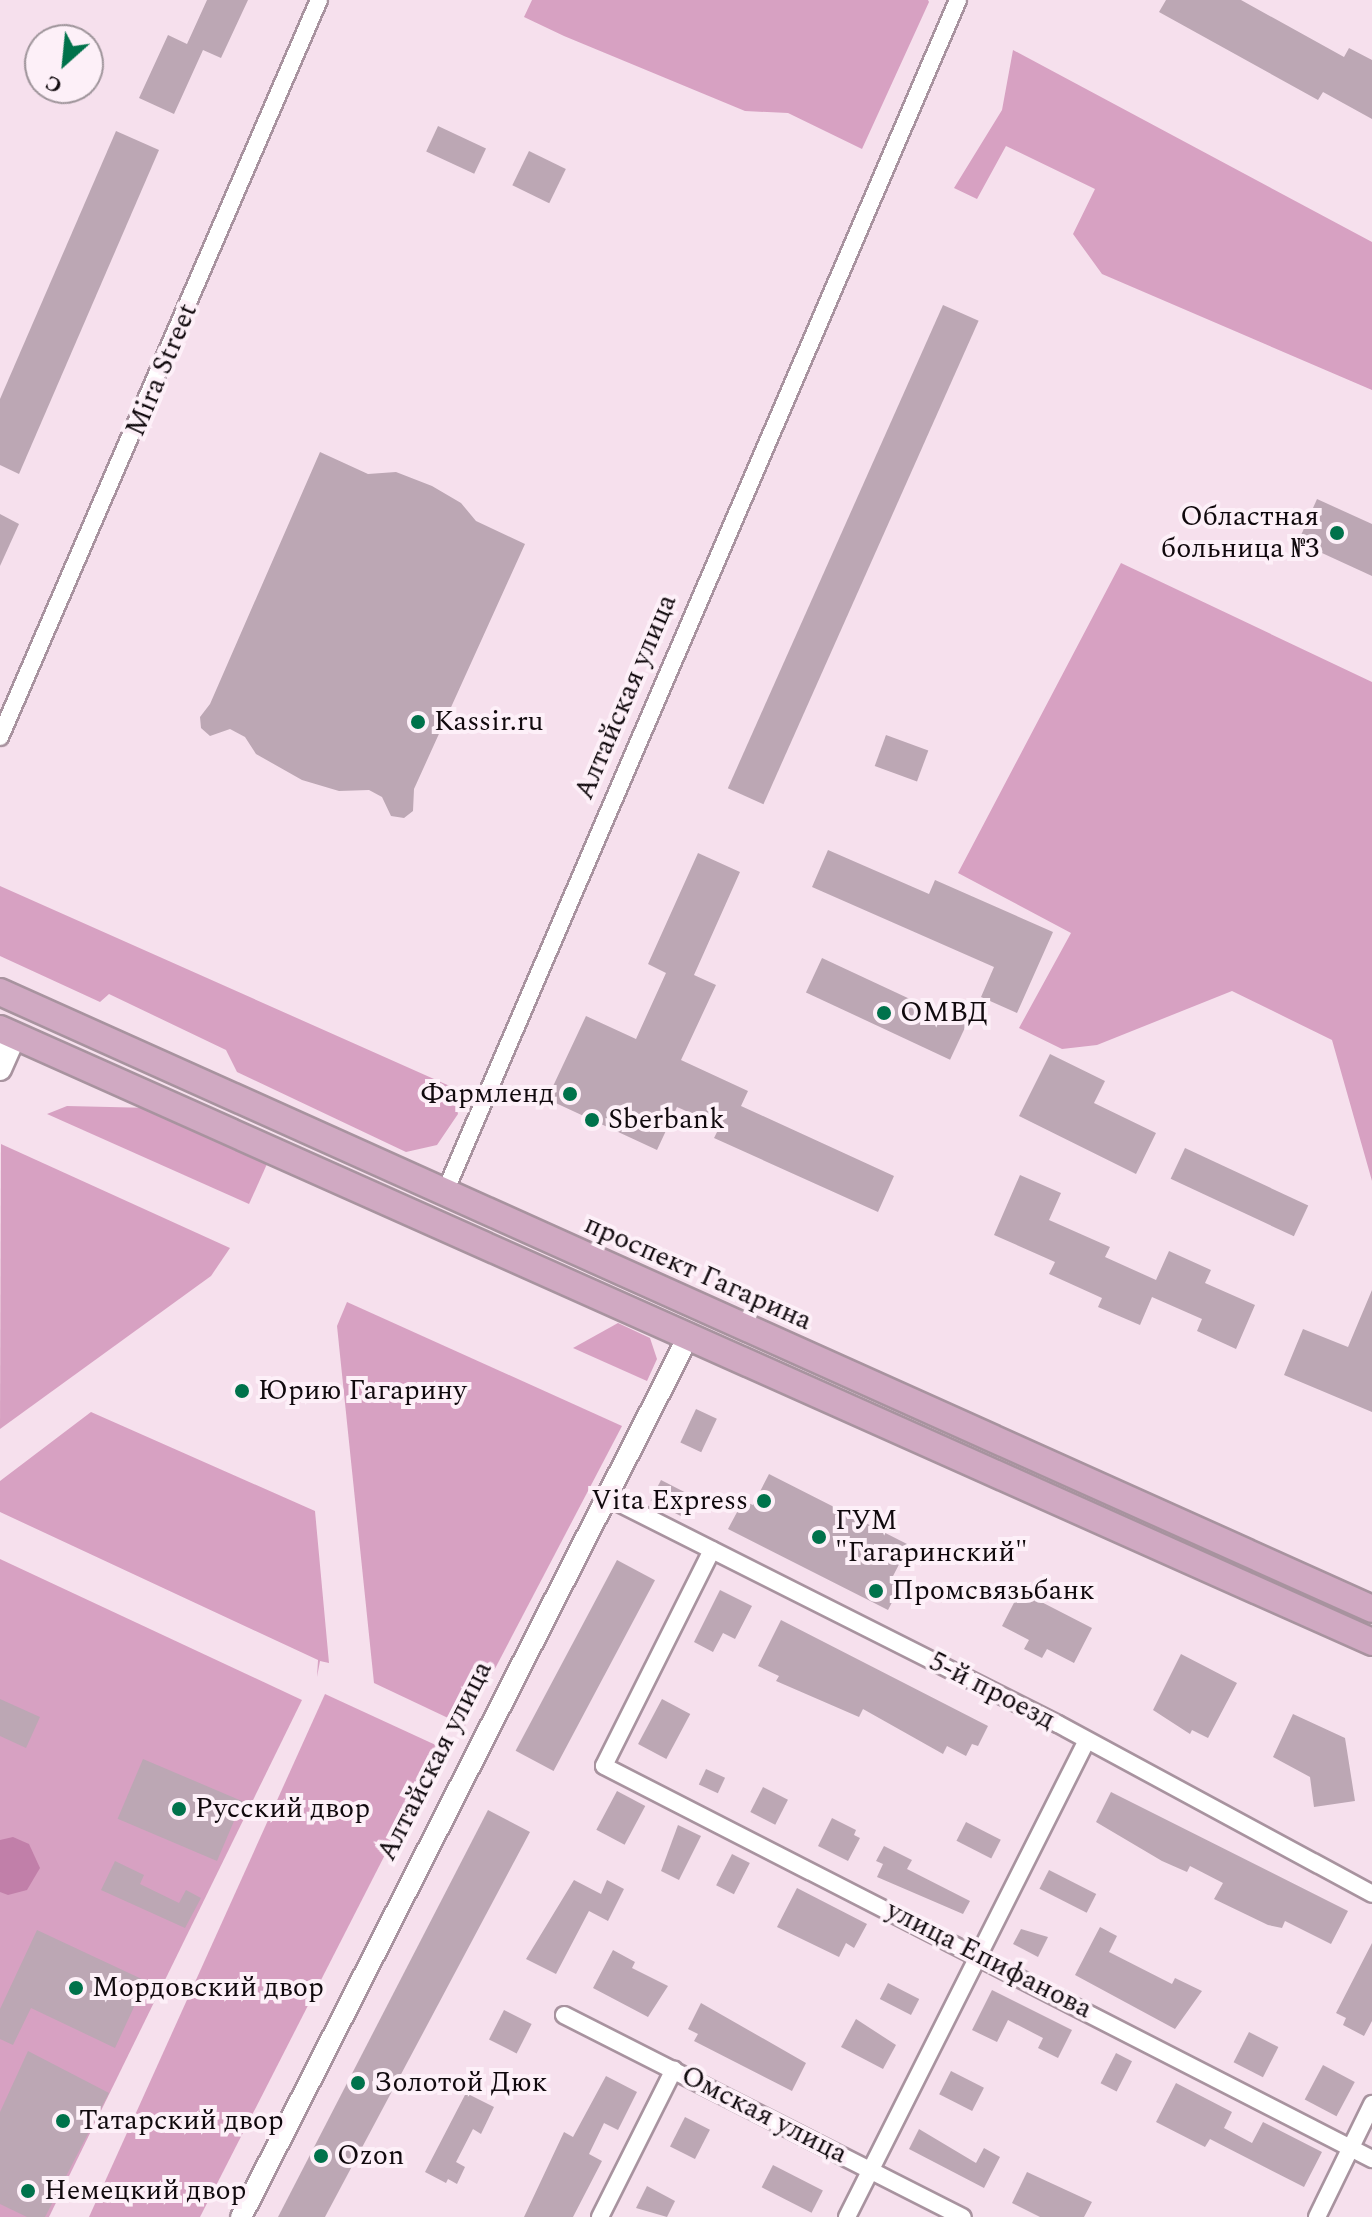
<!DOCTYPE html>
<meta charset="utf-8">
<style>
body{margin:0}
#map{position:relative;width:1372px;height:2217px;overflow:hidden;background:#f6e0ed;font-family:Spectral,serif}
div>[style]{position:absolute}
.green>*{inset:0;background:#d7a1c2}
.water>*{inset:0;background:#c17fa9}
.building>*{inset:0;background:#bca7b4;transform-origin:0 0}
.roads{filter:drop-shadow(2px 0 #a8939f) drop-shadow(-2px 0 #a8939f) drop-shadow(0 2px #a8939f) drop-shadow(0 -2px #a8939f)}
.minor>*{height:16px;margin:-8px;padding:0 8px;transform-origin:8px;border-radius:8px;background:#fff}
.tertiary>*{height:20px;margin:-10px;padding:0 10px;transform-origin:10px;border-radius:10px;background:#fff}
.secondary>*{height:22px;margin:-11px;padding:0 11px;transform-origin:11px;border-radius:11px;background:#fff}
.primary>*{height:26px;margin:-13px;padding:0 13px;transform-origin:13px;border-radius:13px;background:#d0a9c2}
.dots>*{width:22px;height:22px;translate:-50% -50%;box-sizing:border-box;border:4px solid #fdf0f8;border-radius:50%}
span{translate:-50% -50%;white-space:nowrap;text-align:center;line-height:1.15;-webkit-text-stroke:8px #fdf0f8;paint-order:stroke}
.street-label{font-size:28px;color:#10090d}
.poi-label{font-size:28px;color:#10090d}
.right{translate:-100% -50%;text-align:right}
.left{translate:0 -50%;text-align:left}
.north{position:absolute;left:24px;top:24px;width:80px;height:80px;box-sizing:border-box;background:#fdf0f8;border:2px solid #9e949a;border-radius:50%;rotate:207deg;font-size:22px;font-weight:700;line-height:32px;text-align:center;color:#10090d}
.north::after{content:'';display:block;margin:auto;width:28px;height:36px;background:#00724b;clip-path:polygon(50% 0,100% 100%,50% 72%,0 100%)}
</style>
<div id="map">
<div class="green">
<i style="clip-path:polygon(532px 0,928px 0,929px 2px,862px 149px,788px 113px,745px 111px,564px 36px,524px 17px)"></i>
<i style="clip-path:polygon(1013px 50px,1372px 242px,1372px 390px,1102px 274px,1073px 234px,1095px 189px,1006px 146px,977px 199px,954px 188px,1002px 110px)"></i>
<i style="clip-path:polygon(1121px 563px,1372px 682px,1372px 1181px,1332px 1040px,1232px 991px,1097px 1045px,1062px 1049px,1019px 1028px,1071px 933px,958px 873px)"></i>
<i style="clip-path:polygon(0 886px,452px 1087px,458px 1114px,437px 1145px,406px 1152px,237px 1072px,226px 1050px,109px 994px,100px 1002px,0 956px)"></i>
<i style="clip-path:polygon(67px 1106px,152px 1108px,267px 1164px,249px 1204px,47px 1114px)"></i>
<i style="clip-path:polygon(1px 1144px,230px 1248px,211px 1276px,0 1429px)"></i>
<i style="clip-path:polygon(347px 1302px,622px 1426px,465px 1726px,374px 1683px,337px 1326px)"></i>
<i style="clip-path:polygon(618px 1323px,650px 1338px,657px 1359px,647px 1381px,573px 1348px)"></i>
<i style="clip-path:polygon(91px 1412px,315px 1511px,329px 1663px,320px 1661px,317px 1677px,318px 1660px,0 1512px,0 1481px)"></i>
<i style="clip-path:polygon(0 1559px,302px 1700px,49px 2217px,0 2217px)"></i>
<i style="clip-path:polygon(325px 1694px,440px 1747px,200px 2217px,89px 2217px)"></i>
</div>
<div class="water">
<i style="clip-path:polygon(13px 1837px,29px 1844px,40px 1868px,27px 1890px,8px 1895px,0 1892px,0 1840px)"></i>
</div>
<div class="building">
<i style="clip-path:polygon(207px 0,248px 0,221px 58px,203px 50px,174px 114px,139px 98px,168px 35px,187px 44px)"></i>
<i style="clip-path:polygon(1166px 0,1241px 0,1344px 57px,1349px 48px,1372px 60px,1372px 119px,1323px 92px,1318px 100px,1159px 12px)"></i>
<i style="left:438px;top:126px;width:53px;height:28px;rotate:25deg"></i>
<i style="clip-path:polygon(116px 131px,159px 150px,19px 474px,0 465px,0 399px)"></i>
<i style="left:529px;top:151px;width:41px;height:38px;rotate:26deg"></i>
<i style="left:943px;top:305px;width:39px;height:529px;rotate:24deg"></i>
<i style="clip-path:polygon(320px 452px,368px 474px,396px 472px,432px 486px,461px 503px,476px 521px,525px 544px,414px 789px,413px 811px,404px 818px,391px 816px,382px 797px,369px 790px,339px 791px,302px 780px,256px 754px,245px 737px,230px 729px,210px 736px,201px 728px,200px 717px,210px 704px)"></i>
<i style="clip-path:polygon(1317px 499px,1372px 524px,1372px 576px,1298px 542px)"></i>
<i style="clip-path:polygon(0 514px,19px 524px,0 566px)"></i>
<i style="left:886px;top:735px;width:45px;height:33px;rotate:20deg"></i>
<i style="clip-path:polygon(828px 850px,929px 894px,935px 880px,1053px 932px,1017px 1013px,981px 997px,994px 967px,812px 887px)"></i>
<i style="clip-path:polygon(698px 853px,740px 872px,694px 975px,716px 985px,681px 1060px,748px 1091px,741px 1106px,894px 1176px,878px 1212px,714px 1138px,720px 1126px,677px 1107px,657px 1150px,547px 1099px,586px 1016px,636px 1039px,666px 973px,648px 964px)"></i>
<i style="left:822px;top:958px;width:159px;height:38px;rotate:25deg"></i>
<i style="clip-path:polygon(1050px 1054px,1105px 1081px,1094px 1103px,1156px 1133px,1136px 1174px,1019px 1116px)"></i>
<i style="left:1185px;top:1148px;width:136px;height:34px;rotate:25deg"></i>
<i style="clip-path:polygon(1020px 1175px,1061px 1193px,1049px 1220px,1110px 1247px,1105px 1257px,1156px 1280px,1169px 1251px,1211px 1270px,1205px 1283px,1255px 1305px,1236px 1349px,1197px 1331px,1202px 1319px,1152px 1297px,1140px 1325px,1098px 1307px,1102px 1298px,1049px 1274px,1055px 1262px,994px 1235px)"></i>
<i style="clip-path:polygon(1372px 1290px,1372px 1412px,1284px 1375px,1303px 1329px,1348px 1347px)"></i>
<i style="left:696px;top:1409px;width:23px;height:37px;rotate:25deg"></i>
<i style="clip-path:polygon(769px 1474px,909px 1545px,892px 1578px,902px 1583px,888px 1610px,728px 1529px,743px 1501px,753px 1505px)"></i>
<i style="left:661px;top:1480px;width:35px;height:23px;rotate:27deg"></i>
<i style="left:617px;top:1560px;width:43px;height:216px;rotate:28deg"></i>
<i style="clip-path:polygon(720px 1590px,752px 1606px,735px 1639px,723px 1633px,713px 1652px,694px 1642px)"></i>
<i style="clip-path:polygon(1020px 1591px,1092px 1628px,1074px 1663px,1047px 1649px,1042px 1658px,1024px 1649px,1029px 1640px,1002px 1626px)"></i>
<i style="clip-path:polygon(781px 1620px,988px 1726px,978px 1746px,972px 1744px,966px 1756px,947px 1746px,943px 1754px,863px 1709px,859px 1717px,776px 1681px,779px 1676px,758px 1666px)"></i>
<i style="clip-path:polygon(1181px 1654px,1237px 1683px,1208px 1738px,1192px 1730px,1190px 1734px,1153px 1710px)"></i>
<i style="clip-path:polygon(0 1699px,40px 1717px,26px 1748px,0 1736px)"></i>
<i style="left:662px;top:1699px;width:32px;height:51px;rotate:28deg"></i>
<i style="clip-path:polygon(1293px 1714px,1345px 1738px,1355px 1801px,1314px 1807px,1310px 1777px,1273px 1757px)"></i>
<i style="left:143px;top:1759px;width:108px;height:65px;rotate:23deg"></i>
<i style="left:706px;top:1769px;width:21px;height:17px;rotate:25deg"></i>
<i style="left:763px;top:1787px;width:28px;height:28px;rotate:27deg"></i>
<i style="left:617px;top:1791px;width:32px;height:44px;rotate:28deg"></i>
<i style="clip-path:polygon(1111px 1792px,1348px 1911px,1331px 1944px,1285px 1921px,1282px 1928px,1268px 1925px,1214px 1899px,1223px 1883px,1190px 1866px,1187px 1872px,1162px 1861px,1096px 1822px)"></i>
<i style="clip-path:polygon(488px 1810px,530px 1832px,325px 2217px,278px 2217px)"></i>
<i style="clip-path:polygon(832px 1818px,856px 1830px,854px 1835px,860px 1838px,848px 1861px,818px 1846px)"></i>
<i style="left:966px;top:1822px;width:39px;height:21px;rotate:27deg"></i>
<i style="clip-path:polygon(678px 1825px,701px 1836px,679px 1880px,661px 1871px)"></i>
<i style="clip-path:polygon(884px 1846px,912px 1860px,907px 1869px,970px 1901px,963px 1914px,877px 1877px,883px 1864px,876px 1861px)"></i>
<i style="left:732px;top:1854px;width:20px;height:35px;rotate:27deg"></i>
<i style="clip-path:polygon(115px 1861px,144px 1875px,140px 1884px,179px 1903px,186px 1890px,201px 1898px,185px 1928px,101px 1890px)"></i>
<i style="left:1049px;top:1870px;width:53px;height:21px;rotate:27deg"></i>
<i style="clip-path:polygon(574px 1880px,601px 1894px,607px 1880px,624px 1889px,608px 1921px,589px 1911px,556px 1974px,526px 1959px)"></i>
<i style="clip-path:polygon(797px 1888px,867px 1924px,854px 1948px,846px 1943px,839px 1957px,777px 1927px)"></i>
<i style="clip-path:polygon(1100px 1927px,1117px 1936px,1109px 1952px,1172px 1984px,1175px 1978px,1202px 1991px,1175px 2029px,1075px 1975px)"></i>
<i style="clip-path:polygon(1021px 1929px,1048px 1937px,1038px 1957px,1013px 1944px)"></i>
<i style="clip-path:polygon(37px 1930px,146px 1981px,115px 2048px,31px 2008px,13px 2045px,0 2039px,0 2009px)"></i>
<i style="clip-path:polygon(1372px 1943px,1372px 2021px,1364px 2036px,1343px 2025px,1346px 2018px,1336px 2013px)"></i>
<i style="clip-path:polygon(613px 1950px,635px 1962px,632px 1968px,668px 1986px,648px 2017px,593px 1988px)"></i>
<i style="left:888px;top:1983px;width:35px;height:18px;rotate:27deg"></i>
<i style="clip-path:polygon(992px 1990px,1072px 2030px,1058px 2058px,1038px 2048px,1043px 2038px,1008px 2020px,997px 2042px,972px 2030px)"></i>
<i style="clip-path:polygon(701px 2003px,806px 2063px,792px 2091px,694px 2041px,698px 2034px,688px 2029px)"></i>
<i style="left:504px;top:2010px;width:31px;height:33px;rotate:27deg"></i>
<i style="clip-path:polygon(856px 2019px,896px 2045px,883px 2069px,841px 2047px)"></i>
<i style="left:1249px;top:2032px;width:33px;height:34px;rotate:27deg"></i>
<i style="clip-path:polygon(28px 2051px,109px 2093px,45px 2217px,27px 2217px,0 2204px,0 2112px)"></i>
<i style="left:1116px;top:2053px;width:18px;height:34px;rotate:27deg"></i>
<i style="left:1323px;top:2065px;width:36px;height:39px;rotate:28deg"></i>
<i style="left:951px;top:2071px;width:37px;height:26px;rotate:27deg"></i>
<i style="clip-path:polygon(606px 2076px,637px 2092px,618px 2130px,604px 2123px,589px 2154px,602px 2161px,573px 2217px,524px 2217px,564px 2132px,573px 2137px)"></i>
<i style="clip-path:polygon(1176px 2083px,1232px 2112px,1224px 2128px,1252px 2143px,1263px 2122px,1322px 2152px,1304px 2187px,1210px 2139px,1205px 2147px,1156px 2122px)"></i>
<i style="clip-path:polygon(466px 2093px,494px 2107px,481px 2134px,473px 2129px,456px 2162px,465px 2167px,457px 2184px,448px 2179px,446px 2183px,425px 2172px)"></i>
<i style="left:685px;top:2117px;width:28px;height:33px;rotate:27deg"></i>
<i style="clip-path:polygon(919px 2129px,976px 2163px,984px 2148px,1000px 2157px,984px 2188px,909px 2149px)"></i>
<i style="left:773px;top:2165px;width:56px;height:25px;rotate:27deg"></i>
<i style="clip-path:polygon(1027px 2172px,1092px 2202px,1084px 2217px,1040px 2217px,1012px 2203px)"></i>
<i style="clip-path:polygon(647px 2186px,675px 2201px,667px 2217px,636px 2208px)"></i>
</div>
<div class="roads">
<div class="minor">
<i style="left:0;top:737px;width:803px;rotate:-66.6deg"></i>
<i style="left:444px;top:1194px;width:1300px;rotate:-66.71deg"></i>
<i style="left:607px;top:1497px;width:505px;rotate:26.72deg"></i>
<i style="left:1058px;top:1724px;width:357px;rotate:28.4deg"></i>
<i style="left:712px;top:1550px;width:241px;rotate:116.6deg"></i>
<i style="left:604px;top:1766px;width:863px;rotate:27.1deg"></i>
<i style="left:564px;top:2015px;width:447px;rotate:26.9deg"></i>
<i style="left:600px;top:2217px;width:165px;rotate:-63.4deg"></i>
<i style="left:847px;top:2217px;width:532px;rotate:-63.29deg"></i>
<i style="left:1317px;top:2217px;width:126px;rotate:-64deg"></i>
</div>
<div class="tertiary">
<i style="left:241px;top:2217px;width:989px;rotate:-63.07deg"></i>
</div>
<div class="secondary">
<i style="left:0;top:1069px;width:36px;rotate:-66deg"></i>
</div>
<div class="primary">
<i style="left:0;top:992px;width:1504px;rotate:24.21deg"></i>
<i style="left:0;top:1029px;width:1503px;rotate:24.07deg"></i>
</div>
</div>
<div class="dots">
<i style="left:1337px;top:533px;background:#00724b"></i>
<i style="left:418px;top:722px;background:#00724b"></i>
<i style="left:884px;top:1013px;background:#00724b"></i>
<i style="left:570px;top:1094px;background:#00724b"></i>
<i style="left:592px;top:1120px;background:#00724b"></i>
<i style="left:242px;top:1391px;background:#00724b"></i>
<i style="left:764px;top:1501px;background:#00724b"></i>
<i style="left:819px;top:1537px;background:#00724b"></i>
<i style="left:876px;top:1591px;background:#00724b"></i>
<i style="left:179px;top:1809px;background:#00724b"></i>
<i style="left:76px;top:1988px;background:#00724b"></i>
<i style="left:358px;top:2083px;background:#00724b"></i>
<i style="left:63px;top:2121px;background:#00724b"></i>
<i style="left:321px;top:2156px;background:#00724b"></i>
<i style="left:28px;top:2191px;background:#00724b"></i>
</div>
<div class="street-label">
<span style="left:162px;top:370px;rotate:-67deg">Mira Street</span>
<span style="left:626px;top:697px;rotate:-67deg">Алтайская улица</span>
<span style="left:698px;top:1273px;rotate:24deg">проспект Гагарина</span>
<span style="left:992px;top:1691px;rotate:27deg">5-й проезд</span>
<span style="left:435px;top:1761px;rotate:-63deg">Алтайская улица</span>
<span style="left:989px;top:1960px;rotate:27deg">улица Епифанова</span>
<span style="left:764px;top:2115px;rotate:27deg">Омская улица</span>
</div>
<div class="poi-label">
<span class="right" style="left:1319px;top:533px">Областная<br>больница №3</span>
<span class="left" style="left:434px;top:722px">Kassir.ru</span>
<span class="left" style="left:900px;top:1013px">ОМВД</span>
<span class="right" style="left:554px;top:1094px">Фармленд</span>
<span class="left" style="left:608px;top:1120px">Sberbank</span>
<span class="left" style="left:258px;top:1391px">Юрию Гагарину</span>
<span class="right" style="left:748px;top:1501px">Vita Express</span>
<span class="left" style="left:835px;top:1537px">ГУМ<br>"Гагаринский"</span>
<span class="left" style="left:892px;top:1591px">Промсвязьбанк</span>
<span class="left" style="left:195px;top:1809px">Русский двор</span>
<span class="left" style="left:92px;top:1988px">Мордовский двор</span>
<span class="left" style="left:374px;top:2083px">Золотой Дюк</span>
<span class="left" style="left:79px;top:2121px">Татарский двор</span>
<span class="left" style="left:337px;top:2156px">Ozon</span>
<span class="left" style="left:44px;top:2191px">Немецкий двор</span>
</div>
<div class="north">С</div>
</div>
